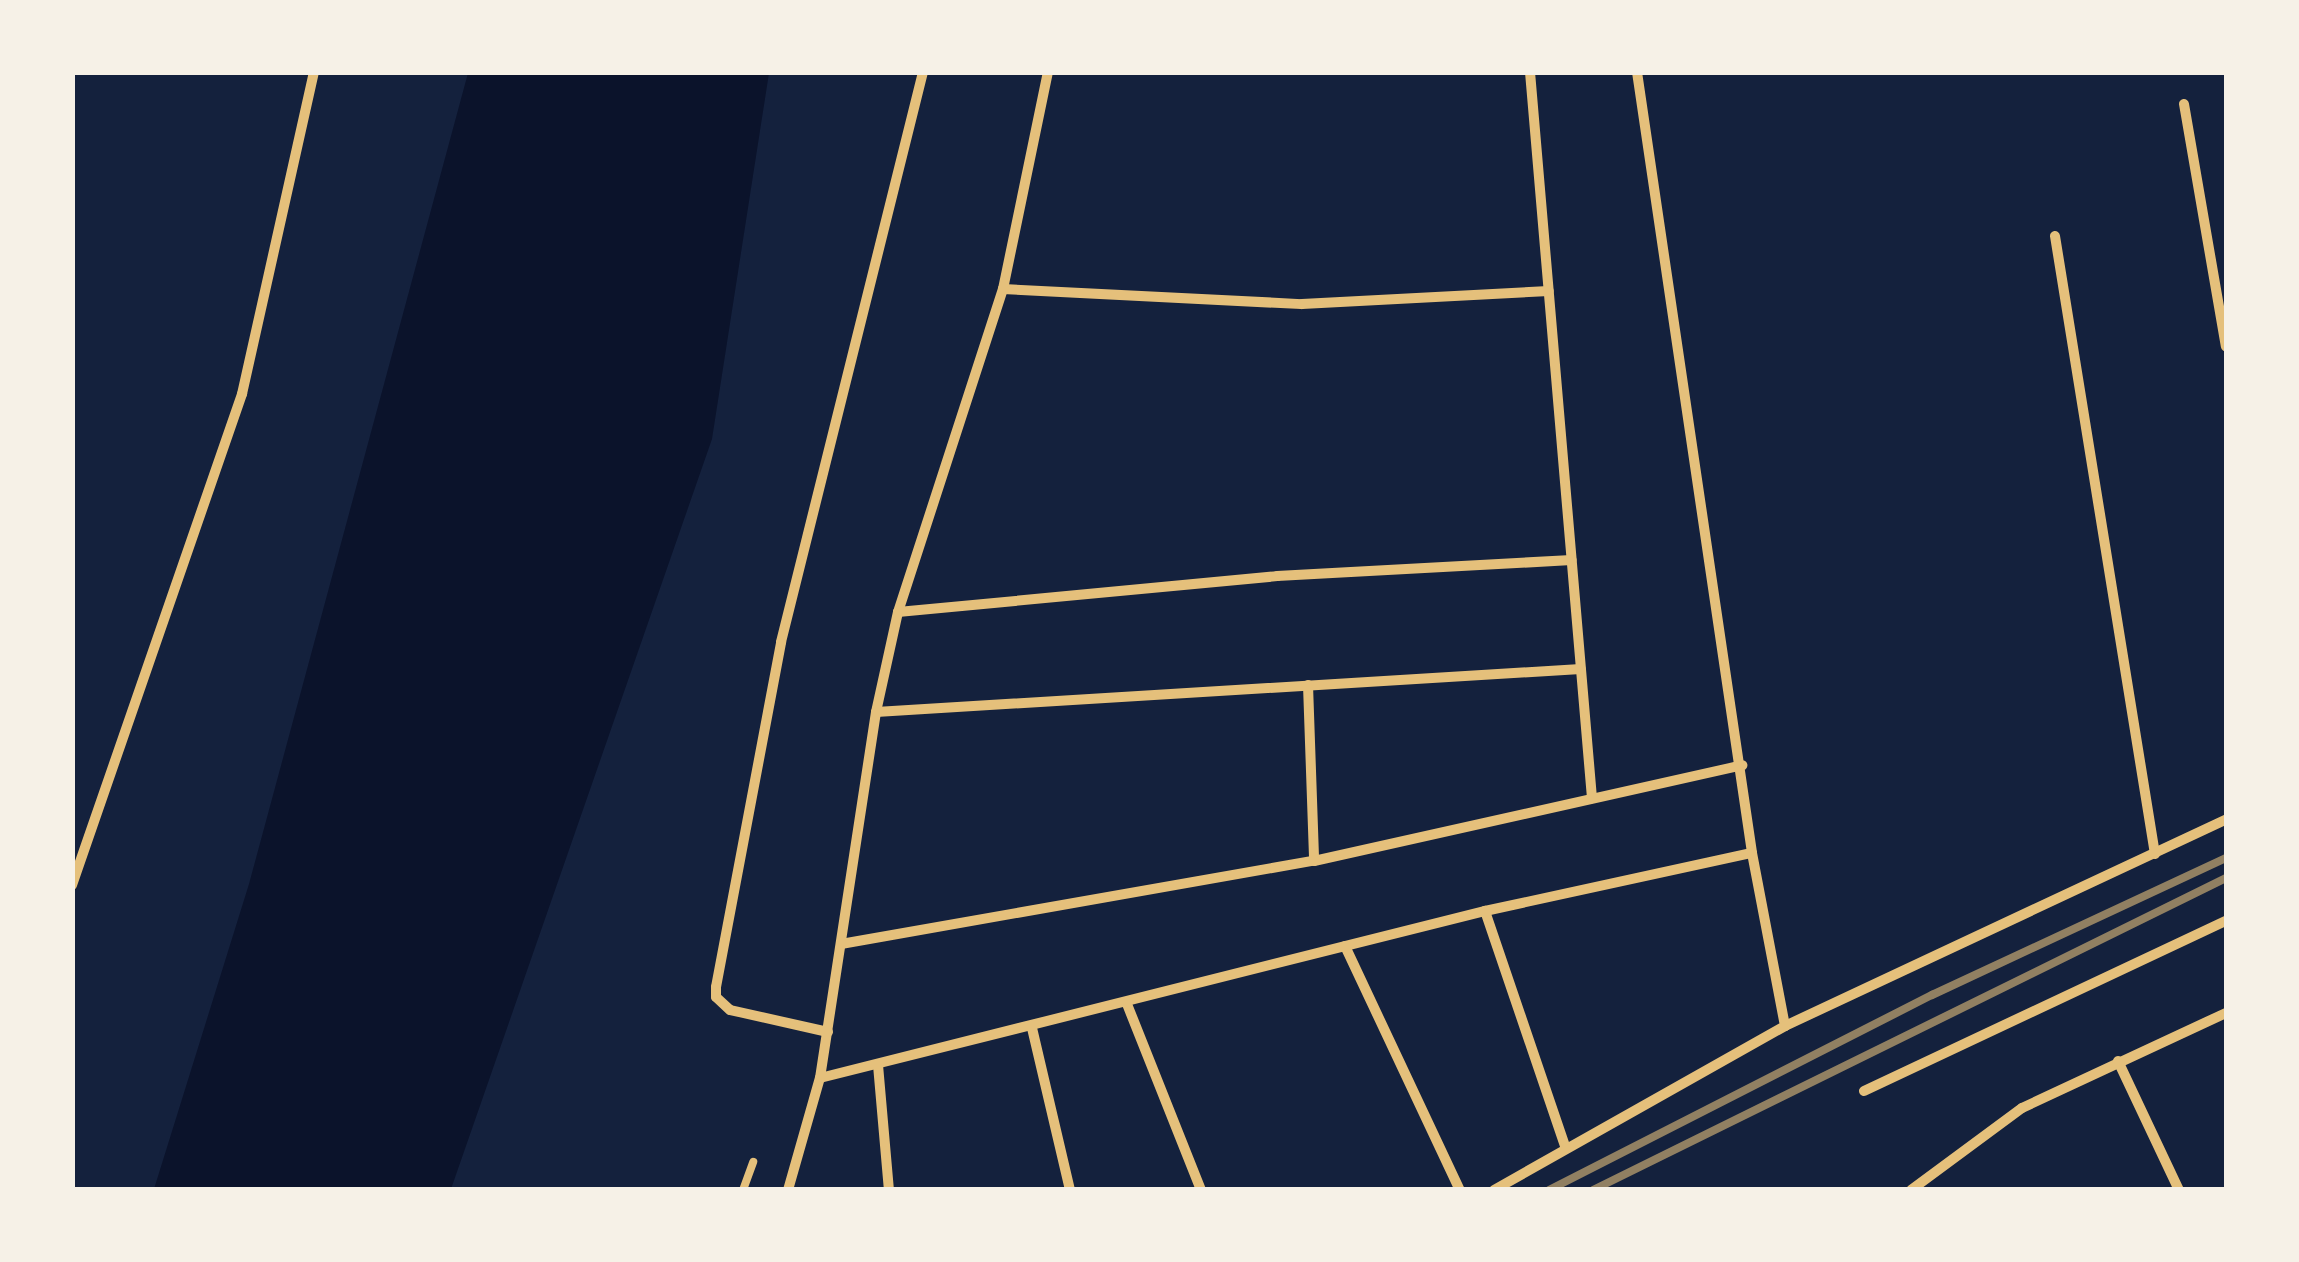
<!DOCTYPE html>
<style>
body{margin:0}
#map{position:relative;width:2299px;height:1262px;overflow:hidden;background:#14213d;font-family:"Sofia Sans Condensed",sans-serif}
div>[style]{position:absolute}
.water>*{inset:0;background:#0b132b}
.service>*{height:8px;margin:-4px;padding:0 4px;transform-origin:4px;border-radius:4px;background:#e5c07b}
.minor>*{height:10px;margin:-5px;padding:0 5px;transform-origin:5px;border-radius:5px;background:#e5c07b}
.rail>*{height:8px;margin:-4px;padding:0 4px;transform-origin:4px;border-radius:4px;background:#918062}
span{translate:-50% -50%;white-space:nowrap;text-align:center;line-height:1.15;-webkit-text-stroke:8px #f6f1e7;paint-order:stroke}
.frame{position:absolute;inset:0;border:75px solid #f6f1e7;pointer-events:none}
</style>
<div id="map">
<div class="water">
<i style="clip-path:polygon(468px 73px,769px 73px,712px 439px,451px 1189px,154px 1189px,249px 884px)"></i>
</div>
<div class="service">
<i style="left:743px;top:1190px;width:30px;rotate:-70deg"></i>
</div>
<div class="minor">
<i style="left:1530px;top:72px;width:729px;rotate:85.12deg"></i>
<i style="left:1637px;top:72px;width:789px;rotate:81.62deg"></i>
<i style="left:1752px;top:853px;width:176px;rotate:79.2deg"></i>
<i style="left:2184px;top:104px;width:246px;rotate:80.2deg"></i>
<i style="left:2055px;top:236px;width:626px;rotate:80.81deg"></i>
<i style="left:1003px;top:289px;width:299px;rotate:2.9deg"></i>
<i style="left:1302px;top:304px;width:247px;rotate:-3deg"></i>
<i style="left:898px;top:612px;width:381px;rotate:-5.4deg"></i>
<i style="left:1277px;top:576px;width:295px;rotate:-3.1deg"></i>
<i style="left:1308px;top:685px;width:176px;rotate:88deg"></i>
<i style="left:876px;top:712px;width:706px;rotate:-3.49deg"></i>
<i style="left:72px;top:885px;width:520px;rotate:-70.9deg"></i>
<i style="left:242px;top:394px;width:330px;rotate:-77.4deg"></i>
<i style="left:1485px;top:911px;width:251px;rotate:71.2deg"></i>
<i style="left:841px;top:944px;width:480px;rotate:-10deg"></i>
<i style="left:1314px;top:861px;width:439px;rotate:-12.6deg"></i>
<i style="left:1345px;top:946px;width:270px;rotate:64.8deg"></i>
<i style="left:1127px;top:1004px;width:200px;rotate:68.3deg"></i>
<i style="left:1032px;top:1028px;width:166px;rotate:76.8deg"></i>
<i style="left:828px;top:1032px;width:100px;rotate:-167.3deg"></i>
<i style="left:730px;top:1010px;width:19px;rotate:-137deg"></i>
<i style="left:716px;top:997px;width:10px;rotate:-90deg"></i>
<i style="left:716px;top:987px;width:351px;rotate:-79.3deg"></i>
<i style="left:781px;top:642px;width:587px;rotate:-76.01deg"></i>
<i style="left:2118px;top:1061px;width:143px;rotate:64.7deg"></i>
<i style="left:878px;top:1065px;width:125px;rotate:85deg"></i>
<i style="left:820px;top:1078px;width:686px;rotate:-14.1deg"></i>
<i style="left:1485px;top:911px;width:273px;rotate:-12.3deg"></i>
<i style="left:1864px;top:1091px;width:400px;rotate:-25.2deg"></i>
<i style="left:788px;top:1190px;width:116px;rotate:-74.1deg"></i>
<i style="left:820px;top:1078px;width:370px;rotate:-81.3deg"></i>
<i style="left:876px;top:712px;width:102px;rotate:-77.6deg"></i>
<i style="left:898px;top:612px;width:340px;rotate:-72deg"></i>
<i style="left:1003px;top:289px;width:222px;rotate:-78.3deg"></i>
<i style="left:1494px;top:1190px;width:334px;rotate:-29.4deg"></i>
<i style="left:1785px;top:1026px;width:487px;rotate:-25.1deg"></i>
<i style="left:1911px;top:1190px;width:138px;rotate:-36.5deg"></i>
<i style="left:2022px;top:1108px;width:225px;rotate:-25deg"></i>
</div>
<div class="rail">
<i style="left:1549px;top:1190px;width:430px;rotate:-27deg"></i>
<i style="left:1932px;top:995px;width:324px;rotate:-25deg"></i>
<i style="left:1593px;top:1190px;width:706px;rotate:-26.24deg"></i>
</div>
<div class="frame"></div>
</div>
